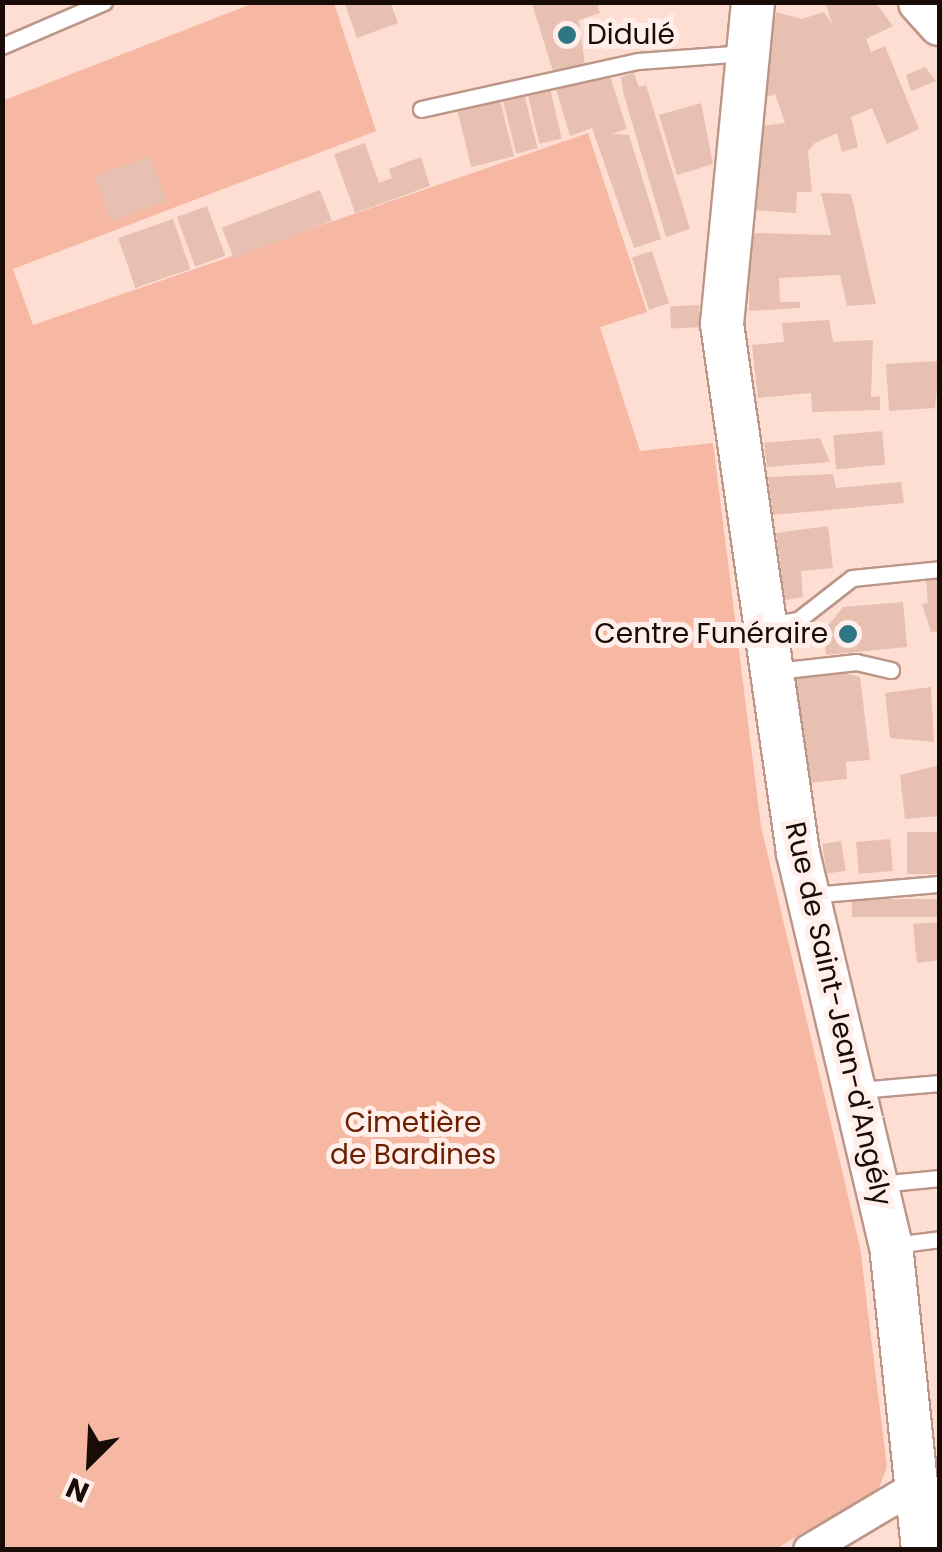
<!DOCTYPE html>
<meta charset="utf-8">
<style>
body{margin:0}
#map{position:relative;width:942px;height:1552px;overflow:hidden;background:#feddd2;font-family:Poppins,sans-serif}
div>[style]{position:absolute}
.green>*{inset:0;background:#f6b8a3}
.building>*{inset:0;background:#e7c0b2;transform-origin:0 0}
.roads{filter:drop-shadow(2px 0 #bc9689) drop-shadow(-2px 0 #bc9689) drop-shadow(0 2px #bc9689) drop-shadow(0 -2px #bc9689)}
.lane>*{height:15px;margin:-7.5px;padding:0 7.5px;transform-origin:7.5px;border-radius:7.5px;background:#fff}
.street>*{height:30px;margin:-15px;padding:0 15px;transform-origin:15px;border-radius:15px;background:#fff}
.secondary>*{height:42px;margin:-21px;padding:0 21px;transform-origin:21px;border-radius:21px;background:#fff}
.dots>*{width:28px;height:28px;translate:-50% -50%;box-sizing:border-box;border:5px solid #ffeee9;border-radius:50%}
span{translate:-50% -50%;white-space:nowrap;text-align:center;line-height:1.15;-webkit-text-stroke:10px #ffeee9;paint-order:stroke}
.poi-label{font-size:28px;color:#190c07}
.left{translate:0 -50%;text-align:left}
.right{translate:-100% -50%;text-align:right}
.street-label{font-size:28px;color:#190c07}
.park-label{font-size:28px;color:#691f00}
.frame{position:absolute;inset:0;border:5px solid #190c07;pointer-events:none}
.north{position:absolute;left:40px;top:1412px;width:100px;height:100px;-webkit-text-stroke:8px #ffeee9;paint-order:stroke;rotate:204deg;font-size:28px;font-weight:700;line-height:40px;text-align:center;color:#190c07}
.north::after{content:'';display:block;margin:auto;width:35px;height:45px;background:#190c07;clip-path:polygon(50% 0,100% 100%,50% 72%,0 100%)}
</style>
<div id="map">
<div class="green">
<i style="clip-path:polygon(254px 3px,334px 3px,376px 131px,13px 269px,33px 325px,588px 133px,647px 312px,600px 327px,640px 451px,713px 443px,761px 826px,860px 1247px,887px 1467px,878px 1490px,775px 1549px,3px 1549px,2px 101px)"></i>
</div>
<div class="building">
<i style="clip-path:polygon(344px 2px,390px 2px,398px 23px,357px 38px)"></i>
<i style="clip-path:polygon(597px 2px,600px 13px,579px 20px,585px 65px,553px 71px,532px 4px)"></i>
<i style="clip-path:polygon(825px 2px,875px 2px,893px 26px,866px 39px,871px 52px,885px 46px,919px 129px,887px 144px,872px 108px,851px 117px,858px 147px,842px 152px,837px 133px,815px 143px,808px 151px,812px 192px,797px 192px,796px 213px,751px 210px,759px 126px,785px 123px,775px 94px,763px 99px,776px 12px,802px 19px,824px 12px,832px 24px)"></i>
<i style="clip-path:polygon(925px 67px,936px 81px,911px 91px,906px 75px)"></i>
<i style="clip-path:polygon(634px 73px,639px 87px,646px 85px,690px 229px,666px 237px,623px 92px,621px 77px)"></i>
<i style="clip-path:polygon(610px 76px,627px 129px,612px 134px,629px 135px,661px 239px,634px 248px,592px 128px,570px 136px,555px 86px)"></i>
<i style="left:550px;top:88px;width:52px;height:23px;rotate:77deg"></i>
<i style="left:524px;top:94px;width:56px;height:22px;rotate:76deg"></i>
<i style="left:500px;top:100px;width:58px;height:44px;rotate:76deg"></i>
<i style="clip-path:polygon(701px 103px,713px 164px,677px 175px,659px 115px)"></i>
<i style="clip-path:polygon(365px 143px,379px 183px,392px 178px,389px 169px,421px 157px,430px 186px,355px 213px,334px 154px)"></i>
<i style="left:150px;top:156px;width:48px;height:59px;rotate:70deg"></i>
<i style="left:320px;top:190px;width:33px;height:105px;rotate:69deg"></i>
<i style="clip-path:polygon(821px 193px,851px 194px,876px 304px,847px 306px,840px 275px,779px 278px,780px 302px,800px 302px,800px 308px,749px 311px,750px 233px,831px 235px)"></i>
<i style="left:207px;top:206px;width:53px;height:32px;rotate:70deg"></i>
<i style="left:173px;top:219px;width:53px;height:58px;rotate:71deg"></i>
<i style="left:652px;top:251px;width:55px;height:21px;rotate:72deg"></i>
<i style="left:699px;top:305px;width:22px;height:29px;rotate:87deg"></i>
<i style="clip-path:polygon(829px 320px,833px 342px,873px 340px,871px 397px,880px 396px,880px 410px,812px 412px,811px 393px,758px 398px,752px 345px,784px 342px,782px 323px)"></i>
<i style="clip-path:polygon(940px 361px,935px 408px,889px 411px,886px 364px)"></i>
<i style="left:882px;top:431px;width:34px;height:49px;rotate:85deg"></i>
<i style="clip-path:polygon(820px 438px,830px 462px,767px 467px,764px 443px)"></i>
<i style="clip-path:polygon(833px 474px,836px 488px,901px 482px,904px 503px,773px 515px,768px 477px)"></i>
<i style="clip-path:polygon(828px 526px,833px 568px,801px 571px,803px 597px,785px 600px,776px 533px)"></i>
<i style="clip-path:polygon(940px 577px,940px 631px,931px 632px,922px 604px,928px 603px,926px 578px)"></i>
<i style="clip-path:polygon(903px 602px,907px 647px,826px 655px,823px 632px,843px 607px)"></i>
<i style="clip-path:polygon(840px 672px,860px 677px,870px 760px,846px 762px,847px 779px,810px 783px,795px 678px)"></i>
<i style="clip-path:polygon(931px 687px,934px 742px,890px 738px,885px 693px)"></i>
<i style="clip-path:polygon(940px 765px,940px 816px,905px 819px,900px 775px)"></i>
<i style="left:940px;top:832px;width:42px;height:33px;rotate:90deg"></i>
<i style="left:890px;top:839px;width:32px;height:34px;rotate:85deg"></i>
<i style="left:841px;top:841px;width:30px;height:19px;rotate:81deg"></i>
<i style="left:940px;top:899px;width:18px;height:88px;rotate:90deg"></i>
<i style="clip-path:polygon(940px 922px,940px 960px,917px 963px,913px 924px)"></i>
</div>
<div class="roads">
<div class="lane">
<i style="left:2px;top:46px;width:111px;rotate:-23.3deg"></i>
<i style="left:421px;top:109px;width:222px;rotate:-12.5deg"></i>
<i style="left:638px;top:61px;width:108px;rotate:-4.2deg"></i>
<i style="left:769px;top:625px;width:29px;rotate:-10deg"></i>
<i style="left:798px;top:620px;width:68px;rotate:-37.9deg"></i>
<i style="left:852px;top:578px;width:88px;rotate:-5.8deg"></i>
<i style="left:776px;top:671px;width:81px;rotate:-6.4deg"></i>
<i style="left:856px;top:662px;width:36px;rotate:13deg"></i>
<i style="left:811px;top:895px;width:129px;rotate:-4.9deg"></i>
<i style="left:859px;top:1090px;width:81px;rotate:-4.9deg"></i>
<i style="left:879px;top:1184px;width:61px;rotate:-5.6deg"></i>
<i style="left:894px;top:1245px;width:46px;rotate:-7.4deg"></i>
</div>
<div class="street">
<i style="left:809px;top:1550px;width:127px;rotate:-30.8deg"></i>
</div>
<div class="secondary">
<i style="left:753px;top:2px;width:323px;rotate:95.5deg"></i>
<i style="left:722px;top:324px;width:534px;rotate:81.82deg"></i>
<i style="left:798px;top:853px;width:403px;rotate:76.7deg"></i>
<i style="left:891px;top:1245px;width:307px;rotate:84deg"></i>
<i style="left:920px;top:2px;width:30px;rotate:48deg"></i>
</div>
</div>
<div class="dots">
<i style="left:567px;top:35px;background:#307682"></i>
<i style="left:848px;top:634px;background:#307682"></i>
</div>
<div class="poi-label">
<span class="left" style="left:587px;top:35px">Didulé</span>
<span class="right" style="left:828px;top:634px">Centre Funéraire</span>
</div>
<div class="street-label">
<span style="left:838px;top:1014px;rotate:77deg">Rue de Saint-Jean-d'Angély</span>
</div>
<div class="park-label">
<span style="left:413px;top:1139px">Cimetière<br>de Bardines</span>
</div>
<div class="frame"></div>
<div class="north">N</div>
</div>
